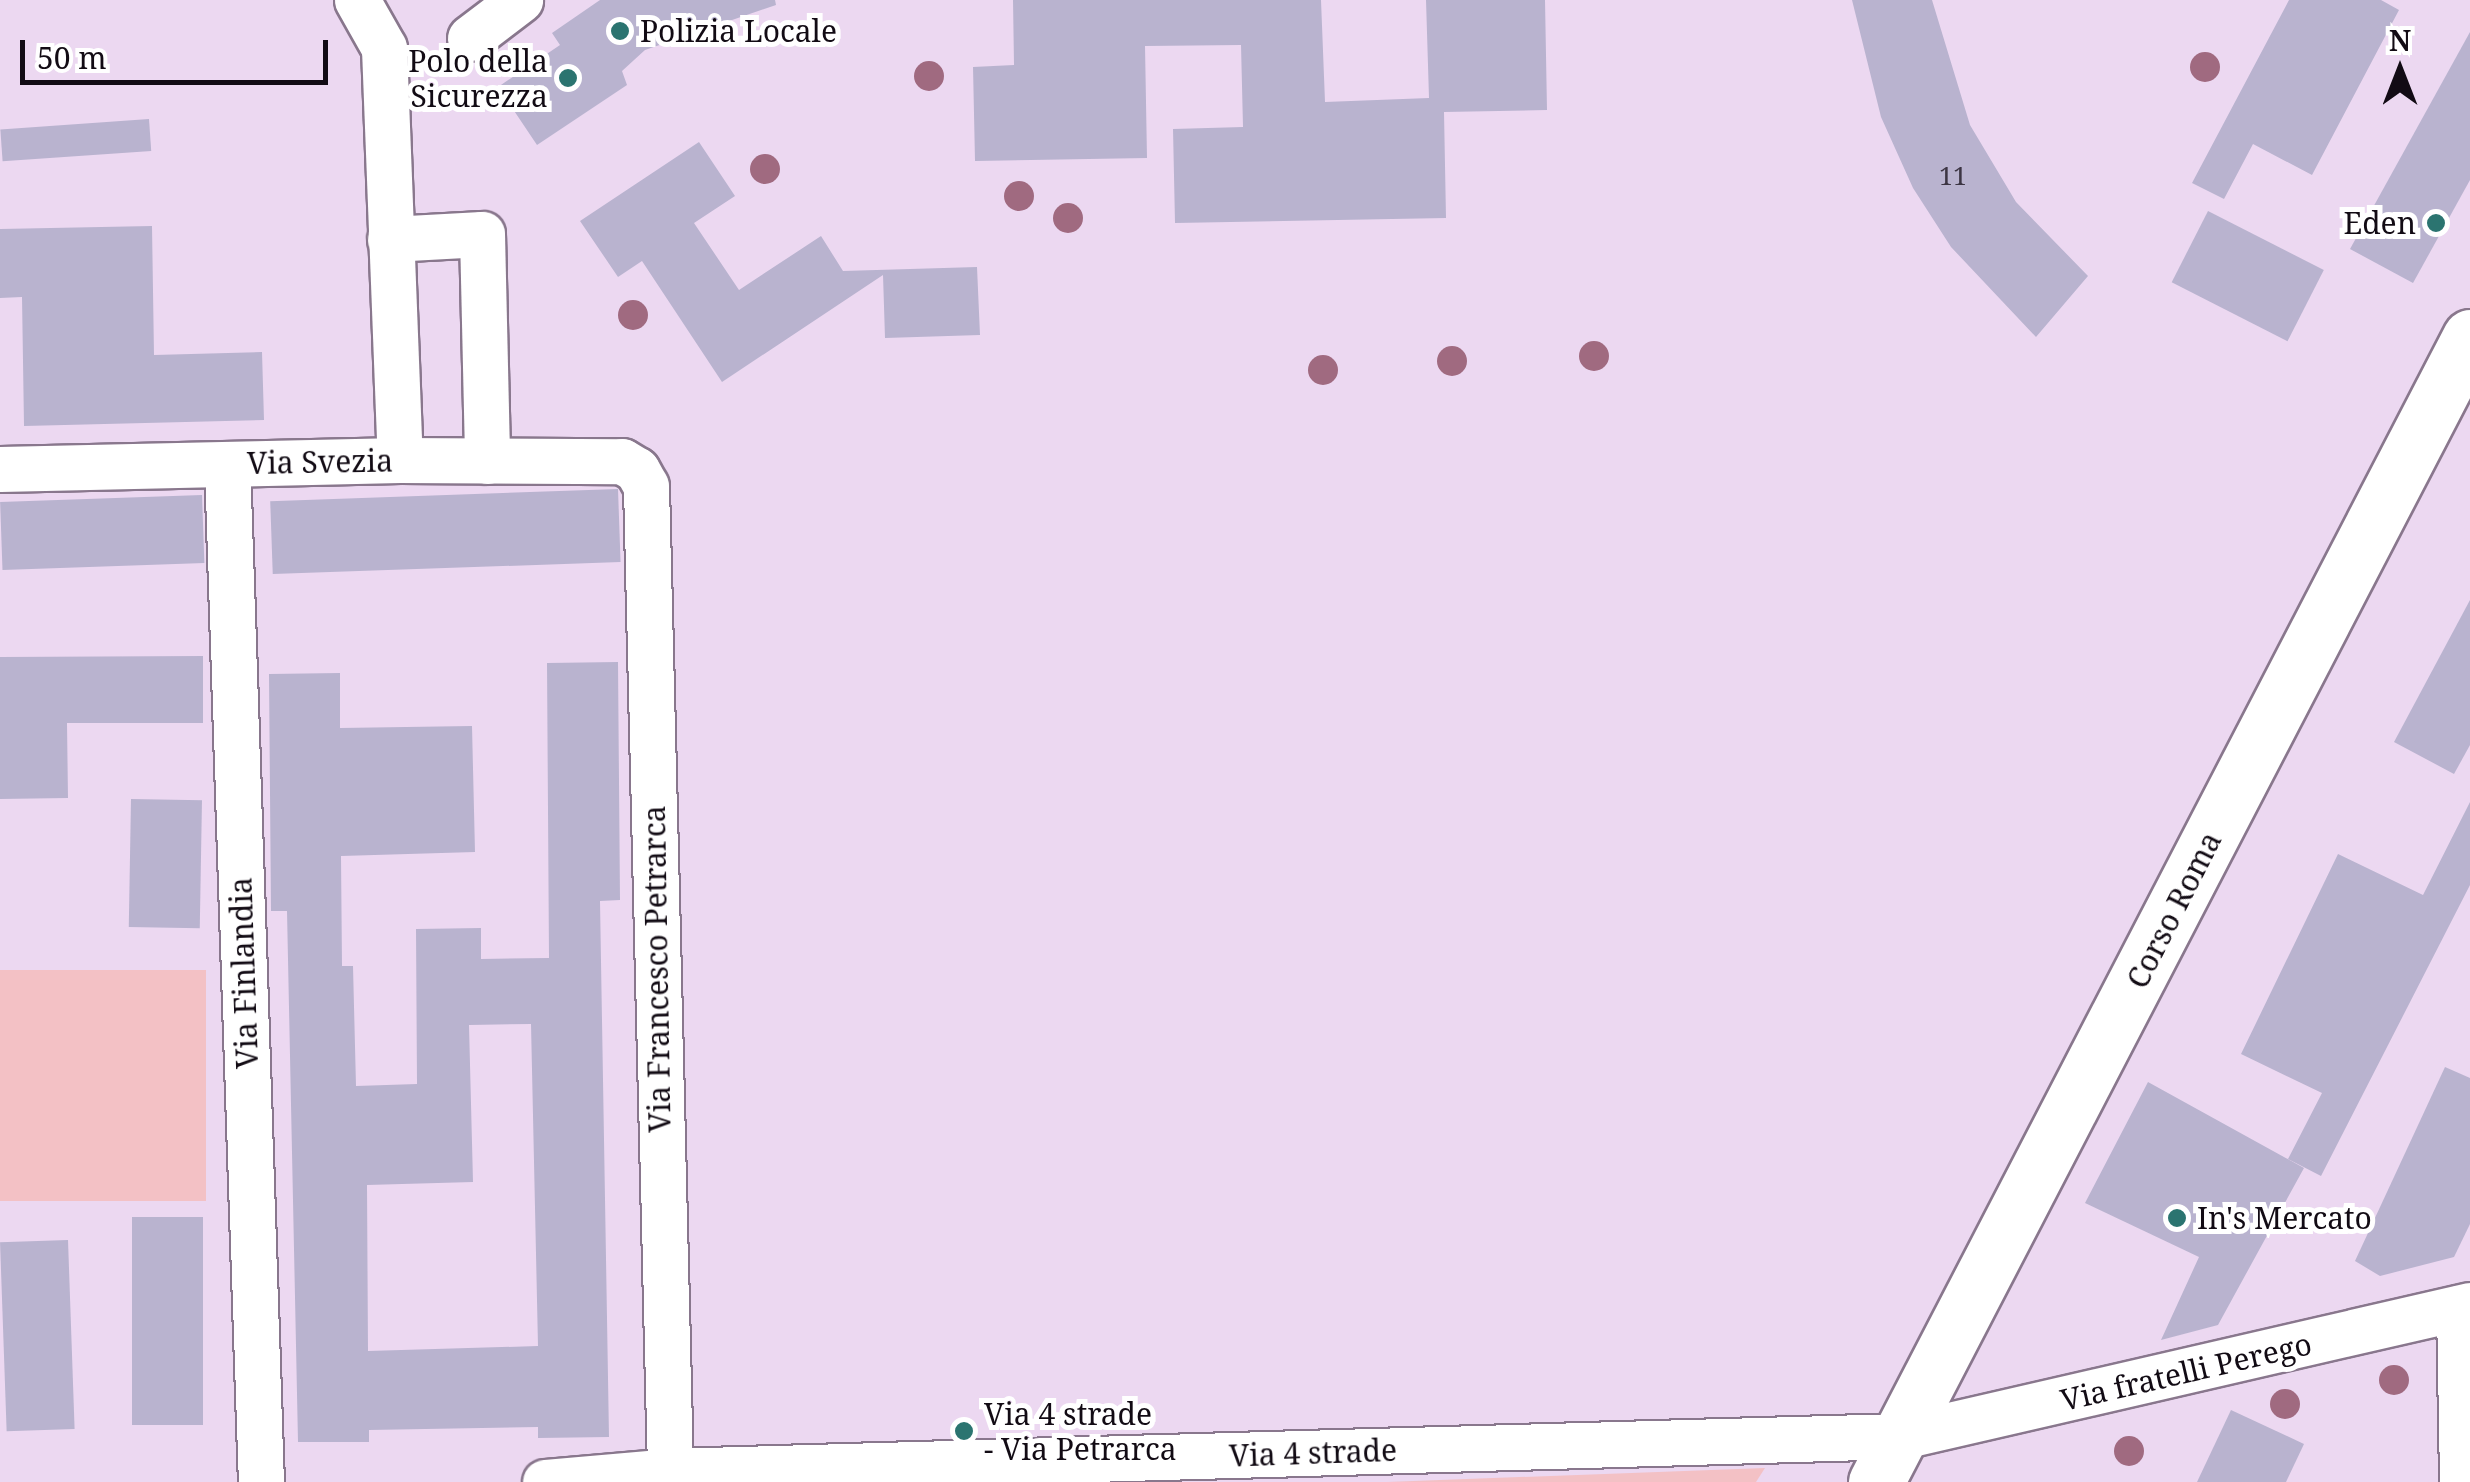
<!DOCTYPE html>
<style>
body{margin:0}
#map{position:relative;width:2470px;height:1482px;overflow:hidden;background:#ecd8f1;font-family:"Noto Serif",serif}
div>[style]{position:absolute}
.green>*{inset:0;background:#f3c1c5;transform-origin:0 0}
.building>*{inset:0;background:#b9b3cf;transform-origin:0 0}
.roads{filter:drop-shadow(2px 0 #89778d) drop-shadow(-2px 0 #89778d) drop-shadow(0 2px #89778d) drop-shadow(0 -2px #89778d)}
.minor>*{height:45px;margin:-22.5px;padding:0 22.5px;transform-origin:22.5px;border-radius:22.5px;background:#fff}
.major>*{height:55px;margin:-27.5px;padding:0 27.5px;transform-origin:27.5px;border-radius:27.5px;background:#fff}
.trees>*{width:30px;height:30px;margin:-15px;border-radius:50%;background:#a06a80}
.dots>*{width:28px;height:28px;translate:-50% -50%;box-sizing:border-box;border:5px solid #fff;border-radius:50%}
span{translate:-50% -50%;white-space:nowrap;text-align:center;line-height:1.15;-webkit-text-stroke:10px #fff;paint-order:stroke}
.number-label{font-size:25px;color:#3c3543}
.number-label span{-webkit-text-stroke-width:0}
.poi-label{font-size:30px;color:#120b14}
.left{translate:0 -50%;text-align:left}
.right{translate:-100% -50%;text-align:right}
.street-label{font-size:30px;color:#120b14}
.north{position:absolute;left:2350px;top:20px;width:100px;height:100px;-webkit-text-stroke:8px #fff;paint-order:stroke;rotate:0deg;font-size:28px;font-weight:700;line-height:40px;text-align:center;color:#120b14}
.north::after{content:'';display:block;margin:auto;width:35px;height:45px;background:#120b14;clip-path:polygon(50% 0,100% 100%,50% 72%,0 100%)}
.scale{position:absolute;left:20px;top:40px;width:308px;height:45px;box-sizing:border-box;border:5px solid #120b14;border-top:0;padding-left:12px;font-size:30px;line-height:35px;white-space:nowrap;color:#120b14;-webkit-text-stroke:8px #fff;paint-order:stroke}
</style>
<div id="map">
<div class="green">
<i style="left:206px;top:970px;width:231px;height:206px;rotate:90deg"></i>
<i style="clip-path:polygon(1765px 1468px,1756px 1482px,1387px 1482px)"></i>
</div>
<div class="building">
<i style="clip-path:polygon(600px 0,775px 0,776px 5px,645px 50px,622px 71px,627px 85px,537px 145px,498px 87px,560px 45px,552px 33px)"></i>
<i style="clip-path:polygon(1013px 0,1321px 0,1325px 102px,1429px 98px,1426px 0,1545px 0,1547px 110px,1444px 112px,1446px 218px,1175px 223px,1173px 129px,1243px 127px,1241px 45px,1145px 46px,1147px 158px,975px 161px,973px 67px,1014px 65px)"></i>
<i style="clip-path:polygon(1852px 0,1932px 0,1970px 125px,2016px 202px,2088px 276px,2036px 337px,1951px 247px,1913px 188px,1881px 117px)"></i>
<i style="clip-path:polygon(2289px 0,2381px 0,2399px 10px,2312px 175px,2253px 144px,2224px 199px,2192px 183px)"></i>
<i style="clip-path:polygon(2470px 32px,2470px 180px,2413px 283px,2350px 249px)"></i>
<i style="left:149px;top:119px;width:32px;height:149px;rotate:86deg"></i>
<i style="clip-path:polygon(699px 142px,735px 196px,694px 223px,739px 290px,821px 236px,843px 271px,977px 267px,980px 335px,885px 338px,883px 275px,722px 382px,642px 261px,618px 277px,580px 221px)"></i>
<i style="left:2208px;top:211px;width:130px;height:80px;rotate:27deg"></i>
<i style="clip-path:polygon(152px 226px,154px 355px,262px 352px,264px 420px,24px 426px,22px 297px,0 298px,0 229px)"></i>
<i style="left:618px;top:489px;width:73px;height:348px;rotate:88deg"></i>
<i style="left:202px;top:495px;width:68px;height:202px;rotate:88deg"></i>
<i style="clip-path:polygon(2470px 600px,2470px 745px,2454px 774px,2394px 742px)"></i>
<i style="clip-path:polygon(203px 656px,203px 723px,67px 723px,68px 798px,0 799px,0 657px)"></i>
<i style="clip-path:polygon(evenodd,618px 662px,620px 900px,600px 901px,609px 1437px,538px 1438px,538px 1427px,369px 1430px,369px 1442px,298px 1442px,287px 911px,271px 911px,269px 674px,340px 673px,340px 728px,472px 726px,475px 852px,341px 856px,342px 966px,353px 966px,356px 1086px,417px 1084px,416px 929px,481px 928px,481px 959px,549px 958px,547px 663px,618px 662px,531px 1024px,538px 1346px,368px 1351px,367px 1185px,473px 1182px,469px 1025px,531px 1024px)"></i>
<i style="left:131px;top:799px;width:71px;height:128px;rotate:1deg"></i>
<i style="clip-path:polygon(2470px 802px,2470px 885px,2321px 1176px,2288px 1159px,2322px 1093px,2241px 1054px,2338px 854px,2423px 895px)"></i>
<i style="clip-path:polygon(2445px 1067px,2470px 1078px,2470px 1224px,2454px 1257px,2380px 1276px,2355px 1261px)"></i>
<i style="clip-path:polygon(2148px 1082px,2304px 1168px,2218px 1325px,2161px 1340px,2199px 1257px,2085px 1203px)"></i>
<i style="left:203px;top:1217px;width:208px;height:71px;rotate:90deg"></i>
<i style="left:68px;top:1240px;width:189px;height:68px;rotate:88deg"></i>
<i style="clip-path:polygon(2231px 1410px,2304px 1444px,2286px 1482px,2197px 1482px)"></i>
</div>
<div class="roads">
<div class="minor">
<i style="left:357px;top:0;width:55px;rotate:60.6deg"></i>
<i style="left:384px;top:48px;width:412px;rotate:87.8deg"></i>
<i style="left:470px;top:38px;width:63px;rotate:-37.2deg"></i>
<i style="left:390px;top:239px;width:92px;rotate:-3.1deg"></i>
<i style="left:482px;top:234px;width:227px;rotate:88.7deg"></i>
<i style="left:227px;top:464px;width:1019px;rotate:88.09deg"></i>
<i style="left:0;top:469px;width:400px;rotate:-1.3deg"></i>
<i style="left:400px;top:460px;width:222px;rotate:0.3deg"></i>
<i style="left:622px;top:461px;width:17px;rotate:31deg"></i>
<i style="left:637px;top:470px;width:18px;rotate:61deg"></i>
<i style="left:646px;top:486px;width:985px;rotate:88.6deg"></i>
<i style="left:2459px;top:1308px;width:174px;rotate:89deg"></i>
<i style="left:545px;top:1482px;width:125px;rotate:-5deg"></i>
<i style="left:670px;top:1471px;width:1232px;rotate:-1.63deg"></i>
<i style="left:1902px;top:1436px;width:583px;rotate:-12.99deg"></i>
</div>
<div class="major">
<i style="left:1876px;top:1482px;width:1290px;rotate:-62.58deg"></i>
</div>
</div>
<div class="trees">
<i style="left:2205px;top:67px"></i>
<i style="left:929px;top:76px"></i>
<i style="left:765px;top:169px"></i>
<i style="left:1019px;top:196px"></i>
<i style="left:1068px;top:218px"></i>
<i style="left:633px;top:315px"></i>
<i style="left:1594px;top:356px"></i>
<i style="left:1452px;top:361px"></i>
<i style="left:1323px;top:370px"></i>
<i style="left:2394px;top:1380px"></i>
<i style="left:2285px;top:1404px"></i>
<i style="left:2129px;top:1451px"></i>
</div>
<div class="dots">
<i style="left:620px;top:31px;background:#2b7470"></i>
<i style="left:568px;top:78px;background:#2b7470"></i>
<i style="left:2436px;top:223px;background:#2b7470"></i>
<i style="left:2177px;top:1218px;background:#2b7470"></i>
<i style="left:964px;top:1431px;background:#2b7470"></i>
</div>
<div class="number-label">
<span style="left:1953px;top:175px">11</span>
</div>
<div class="poi-label">
<span class="left" style="left:640px;top:31px">Polizia Locale</span>
<span class="right" style="left:548px;top:78px">Polo della<br>Sicurezza</span>
<span class="right" style="left:2416px;top:223px">Eden</span>
<span class="left" style="left:2197px;top:1218px">In's Mercato</span>
<span class="left" style="left:984px;top:1431px">Via 4 strade<br>- Via Petrarca</span>
</div>
<div class="street-label">
<span style="left:320px;top:462px;rotate:-1deg">Via Svezia</span>
<span style="left:2174px;top:910px;rotate:-63deg">Corso Roma</span>
<span style="left:657px;top:969px;rotate:-91deg">Via Francesco Petrarca</span>
<span style="left:244px;top:973px;rotate:-92deg">Via Finlandia</span>
<span style="left:2186px;top:1372px;rotate:-13deg">Via fratelli Perego</span>
<span style="left:1313px;top:1453px;rotate:-2deg">Via 4 strade</span>
</div>
<div class="north">N</div>
<div class="scale">50 m</div>
</div>
